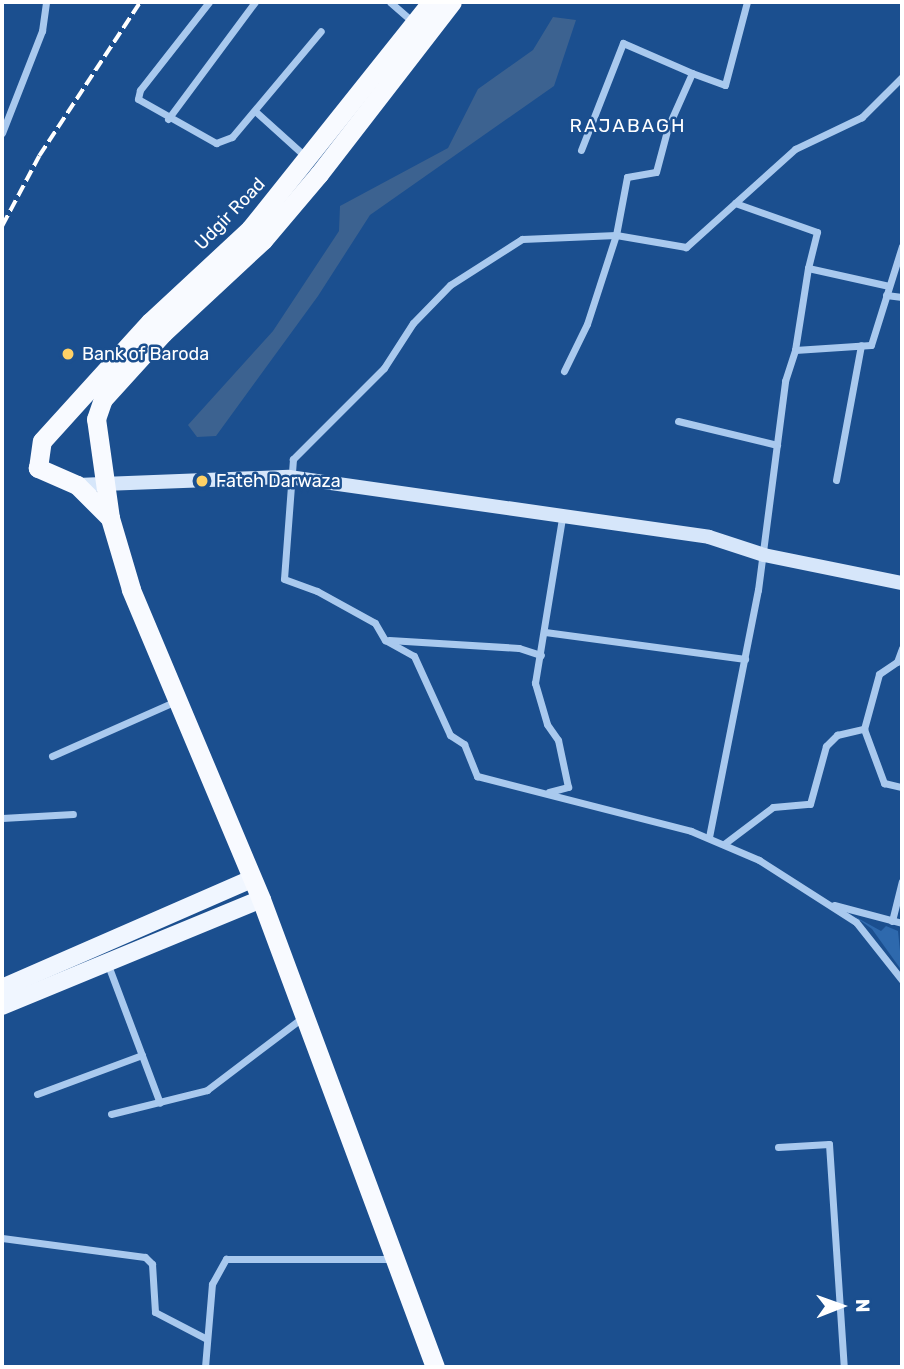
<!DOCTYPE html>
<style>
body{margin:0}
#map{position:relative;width:904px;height:1369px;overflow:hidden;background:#1b4f8f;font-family:Rubik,sans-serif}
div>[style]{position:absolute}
.green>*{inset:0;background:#2e69ad}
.water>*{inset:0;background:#3c6290}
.minor>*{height:7px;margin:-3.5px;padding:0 3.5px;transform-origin:3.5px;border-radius:3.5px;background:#a9c9ee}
.secondary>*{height:14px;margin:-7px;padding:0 7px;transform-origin:7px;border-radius:7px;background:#d6e6fa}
.primary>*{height:18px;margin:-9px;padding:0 9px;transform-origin:9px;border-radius:9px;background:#f0f6ff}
.trunk>*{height:19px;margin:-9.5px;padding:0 9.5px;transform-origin:9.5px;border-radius:9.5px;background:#f8faff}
.rail>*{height:3.5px;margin-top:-1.75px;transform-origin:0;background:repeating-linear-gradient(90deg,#fff 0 12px,transparent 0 17px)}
.dots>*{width:19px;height:19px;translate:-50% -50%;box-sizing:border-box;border:4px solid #1b4f8f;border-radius:50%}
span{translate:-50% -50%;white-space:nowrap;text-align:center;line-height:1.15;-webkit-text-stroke:5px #1b4f8f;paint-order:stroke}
.street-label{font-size:18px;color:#fff}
.poi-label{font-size:18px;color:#fff}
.left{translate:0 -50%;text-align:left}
.neighbourhood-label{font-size:19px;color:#fff;letter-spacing:2px}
.frame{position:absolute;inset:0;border:4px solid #fff;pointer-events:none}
.north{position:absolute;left:806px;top:1271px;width:70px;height:70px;-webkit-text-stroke:5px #1b4f8f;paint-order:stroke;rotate:89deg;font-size:19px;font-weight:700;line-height:28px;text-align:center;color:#fff}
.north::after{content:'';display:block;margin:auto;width:24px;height:32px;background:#fff;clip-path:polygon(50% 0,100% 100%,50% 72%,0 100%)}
</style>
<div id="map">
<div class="green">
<i style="clip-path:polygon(854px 916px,881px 931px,886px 926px,898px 931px,902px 971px,872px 929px)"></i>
</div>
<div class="water">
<i style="clip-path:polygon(553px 17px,576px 20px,554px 86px,370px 215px,318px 296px,216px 436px,197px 437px,188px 425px,273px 331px,339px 231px,340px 206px,448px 148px,478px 89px,533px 50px)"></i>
</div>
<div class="minor">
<i style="left:209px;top:2px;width:112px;rotate:128.1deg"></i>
<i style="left:140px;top:90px;width:9px;rotate:103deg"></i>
<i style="left:138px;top:99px;width:90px;rotate:29.4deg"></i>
<i style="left:216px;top:143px;width:17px;rotate:-21deg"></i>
<i style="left:232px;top:137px;width:138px;rotate:-50deg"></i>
<i style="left:390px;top:2px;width:32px;rotate:41deg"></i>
<i style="left:902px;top:77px;width:57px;rotate:135deg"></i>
<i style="left:862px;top:117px;width:74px;rotate:154.5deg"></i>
<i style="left:795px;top:149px;width:147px;rotate:138deg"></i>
<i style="left:686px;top:247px;width:71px;rotate:-170.3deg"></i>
<i style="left:616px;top:235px;width:94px;rotate:177.6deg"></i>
<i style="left:522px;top:239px;width:85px;rotate:147.4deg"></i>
<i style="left:450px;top:285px;width:53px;rotate:134.2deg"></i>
<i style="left:413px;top:323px;width:54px;rotate:122.8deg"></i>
<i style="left:384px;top:368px;width:129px;rotate:135deg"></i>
<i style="left:293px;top:459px;width:120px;rotate:94.3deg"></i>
<i style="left:284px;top:579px;width:35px;rotate:20deg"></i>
<i style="left:317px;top:591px;width:66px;rotate:28.9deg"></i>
<i style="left:375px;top:623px;width:20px;rotate:60deg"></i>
<i style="left:385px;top:640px;width:33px;rotate:29deg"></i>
<i style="left:414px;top:656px;width:87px;rotate:65.5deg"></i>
<i style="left:450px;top:735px;width:17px;rotate:33deg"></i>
<i style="left:464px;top:744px;width:35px;rotate:68deg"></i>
<i style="left:477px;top:776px;width:221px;rotate:14.4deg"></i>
<i style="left:691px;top:831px;width:74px;rotate:23.1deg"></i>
<i style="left:759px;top:860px;width:115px;rotate:32.6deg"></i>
<i style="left:856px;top:922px;width:74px;rotate:51.6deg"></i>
<i style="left:255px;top:111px;width:70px;rotate:42.1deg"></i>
<i style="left:168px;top:119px;width:146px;rotate:-53.4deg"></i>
<i style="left:2px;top:133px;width:110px;rotate:-68.6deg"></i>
<i style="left:42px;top:31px;width:29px;rotate:-82deg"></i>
<i style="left:581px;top:150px;width:115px;rotate:-68.6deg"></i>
<i style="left:623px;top:43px;width:75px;rotate:23.5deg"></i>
<i style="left:735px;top:203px;width:87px;rotate:19.5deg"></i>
<i style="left:817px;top:232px;width:37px;rotate:104deg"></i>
<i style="left:808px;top:268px;width:83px;rotate:12.5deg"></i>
<i style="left:886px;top:295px;width:16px;rotate:7deg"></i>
<i style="left:795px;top:350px;width:83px;rotate:-81deg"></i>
<i style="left:564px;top:371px;width:52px;rotate:-63.9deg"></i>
<i style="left:587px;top:324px;width:94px;rotate:-72deg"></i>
<i style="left:616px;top:235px;width:59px;rotate:-79.3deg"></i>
<i style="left:627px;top:177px;width:29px;rotate:-10deg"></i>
<i style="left:656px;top:172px;width:47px;rotate:-75.1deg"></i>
<i style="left:668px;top:127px;width:59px;rotate:-66deg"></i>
<i style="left:692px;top:73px;width:35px;rotate:20deg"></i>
<i style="left:725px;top:85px;width:86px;rotate:-75.2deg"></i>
<i style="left:678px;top:421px;width:102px;rotate:13.6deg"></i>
<i style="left:836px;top:480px;width:137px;rotate:-79.5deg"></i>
<i style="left:545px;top:632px;width:202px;rotate:7.7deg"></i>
<i style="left:389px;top:640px;width:130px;rotate:3.5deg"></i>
<i style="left:519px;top:648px;width:23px;rotate:18deg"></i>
<i style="left:864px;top:729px;width:58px;rotate:69.7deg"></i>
<i style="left:884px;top:783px;width:18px;rotate:13deg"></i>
<i style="left:52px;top:756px;width:136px;rotate:-23.9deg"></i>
<i style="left:549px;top:792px;width:20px;rotate:-15deg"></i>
<i style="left:568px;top:787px;width:48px;rotate:-102deg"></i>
<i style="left:558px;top:740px;width:19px;rotate:-125deg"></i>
<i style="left:547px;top:724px;width:43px;rotate:-106.3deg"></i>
<i style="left:535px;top:683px;width:167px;rotate:-80.7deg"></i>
<i style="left:2px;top:818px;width:71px;rotate:-3.2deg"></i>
<i style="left:709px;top:837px;width:252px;rotate:-78.8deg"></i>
<i style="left:758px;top:590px;width:211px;rotate:-82.6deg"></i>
<i style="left:785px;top:381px;width:33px;rotate:-72deg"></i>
<i style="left:795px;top:350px;width:76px;rotate:-3.8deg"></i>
<i style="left:871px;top:345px;width:104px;rotate:-72.6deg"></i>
<i style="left:724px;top:844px;width:61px;rotate:-37.1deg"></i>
<i style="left:773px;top:807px;width:37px;rotate:-5deg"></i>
<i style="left:810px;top:804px;width:60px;rotate:-74.6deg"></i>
<i style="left:826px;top:746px;width:16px;rotate:-45deg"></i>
<i style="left:837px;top:735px;width:28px;rotate:-13deg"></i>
<i style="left:864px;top:729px;width:57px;rotate:-74.7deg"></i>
<i style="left:879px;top:674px;width:22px;rotate:-34deg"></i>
<i style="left:897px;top:662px;width:15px;rotate:-70deg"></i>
<i style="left:834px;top:905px;width:70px;rotate:14.8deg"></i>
<i style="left:892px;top:921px;width:41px;rotate:-76deg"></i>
<i style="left:108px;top:965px;width:147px;rotate:69.4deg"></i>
<i style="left:37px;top:1094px;width:112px;rotate:-20.4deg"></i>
<i style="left:111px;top:1114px;width:99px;rotate:-14deg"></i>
<i style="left:207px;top:1090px;width:121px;rotate:-37.2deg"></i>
<i style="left:778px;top:1147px;width:51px;rotate:-3.4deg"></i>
<i style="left:829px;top:1144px;width:224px;rotate:86.2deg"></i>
<i style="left:2px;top:1238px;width:144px;rotate:7.6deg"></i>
<i style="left:145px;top:1257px;width:10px;rotate:45deg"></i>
<i style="left:152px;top:1264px;width:48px;rotate:86.4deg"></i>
<i style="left:155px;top:1312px;width:56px;rotate:27.5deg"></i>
<i style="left:205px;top:1367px;width:83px;rotate:-85.2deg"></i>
<i style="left:212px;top:1284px;width:29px;rotate:-61deg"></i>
<i style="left:226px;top:1259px;width:167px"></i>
</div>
<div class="secondary">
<i style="left:77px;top:485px;width:212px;rotate:-2.2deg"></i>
<i style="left:289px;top:477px;width:424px;rotate:8.1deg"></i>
<i style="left:709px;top:537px;width:58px;rotate:18.1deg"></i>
<i style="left:764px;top:555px;width:141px;rotate:11.5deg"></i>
</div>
<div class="primary">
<i style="left:2px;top:988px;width:273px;rotate:-23.6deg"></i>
<i style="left:2px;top:1006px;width:280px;rotate:-22.4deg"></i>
</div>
<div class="trunk">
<i style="left:110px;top:518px;width:47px;rotate:-135deg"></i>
<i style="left:77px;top:485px;width:43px;rotate:-156.4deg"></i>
<i style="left:38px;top:468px;width:27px;rotate:-82deg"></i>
<i style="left:42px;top:441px;width:161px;rotate:-47.8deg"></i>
<i style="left:150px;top:322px;width:137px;rotate:-42.9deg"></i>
<i style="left:250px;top:229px;width:290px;rotate:-51.4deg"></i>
<i style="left:435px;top:1367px;width:499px;rotate:-110.4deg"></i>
<i style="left:261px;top:899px;width:336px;rotate:-112.8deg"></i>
<i style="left:131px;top:589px;width:74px;rotate:-106.5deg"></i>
<i style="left:110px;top:518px;width:100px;rotate:-98deg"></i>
<i style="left:96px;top:419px;width:21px;rotate:-71deg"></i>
<i style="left:103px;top:399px;width:89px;rotate:-47.7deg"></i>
<i style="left:163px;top:333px;width:137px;rotate:-42.9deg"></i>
<i style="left:263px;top:240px;width:87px;rotate:-49.7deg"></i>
<i style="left:319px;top:174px;width:217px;rotate:-52.3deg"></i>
</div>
<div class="rail">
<i style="left:2px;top:226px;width:79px;rotate:-62.1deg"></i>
<i style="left:39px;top:156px;width:184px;rotate:-56.7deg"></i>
</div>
<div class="dots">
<i style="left:68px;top:354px;background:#ffd166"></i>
<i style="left:202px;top:481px;background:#ffd166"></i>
</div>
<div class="street-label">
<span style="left:230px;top:214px;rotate:-46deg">Udgir Road</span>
</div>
<div class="poi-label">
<span class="left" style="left:82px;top:354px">Bank of Baroda</span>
<span class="left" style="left:216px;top:481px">Fateh Darwaza</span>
</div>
<div class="neighbourhood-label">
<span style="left:628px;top:126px">RAJABAGH</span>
</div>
<div class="frame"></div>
<div class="north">N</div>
</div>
